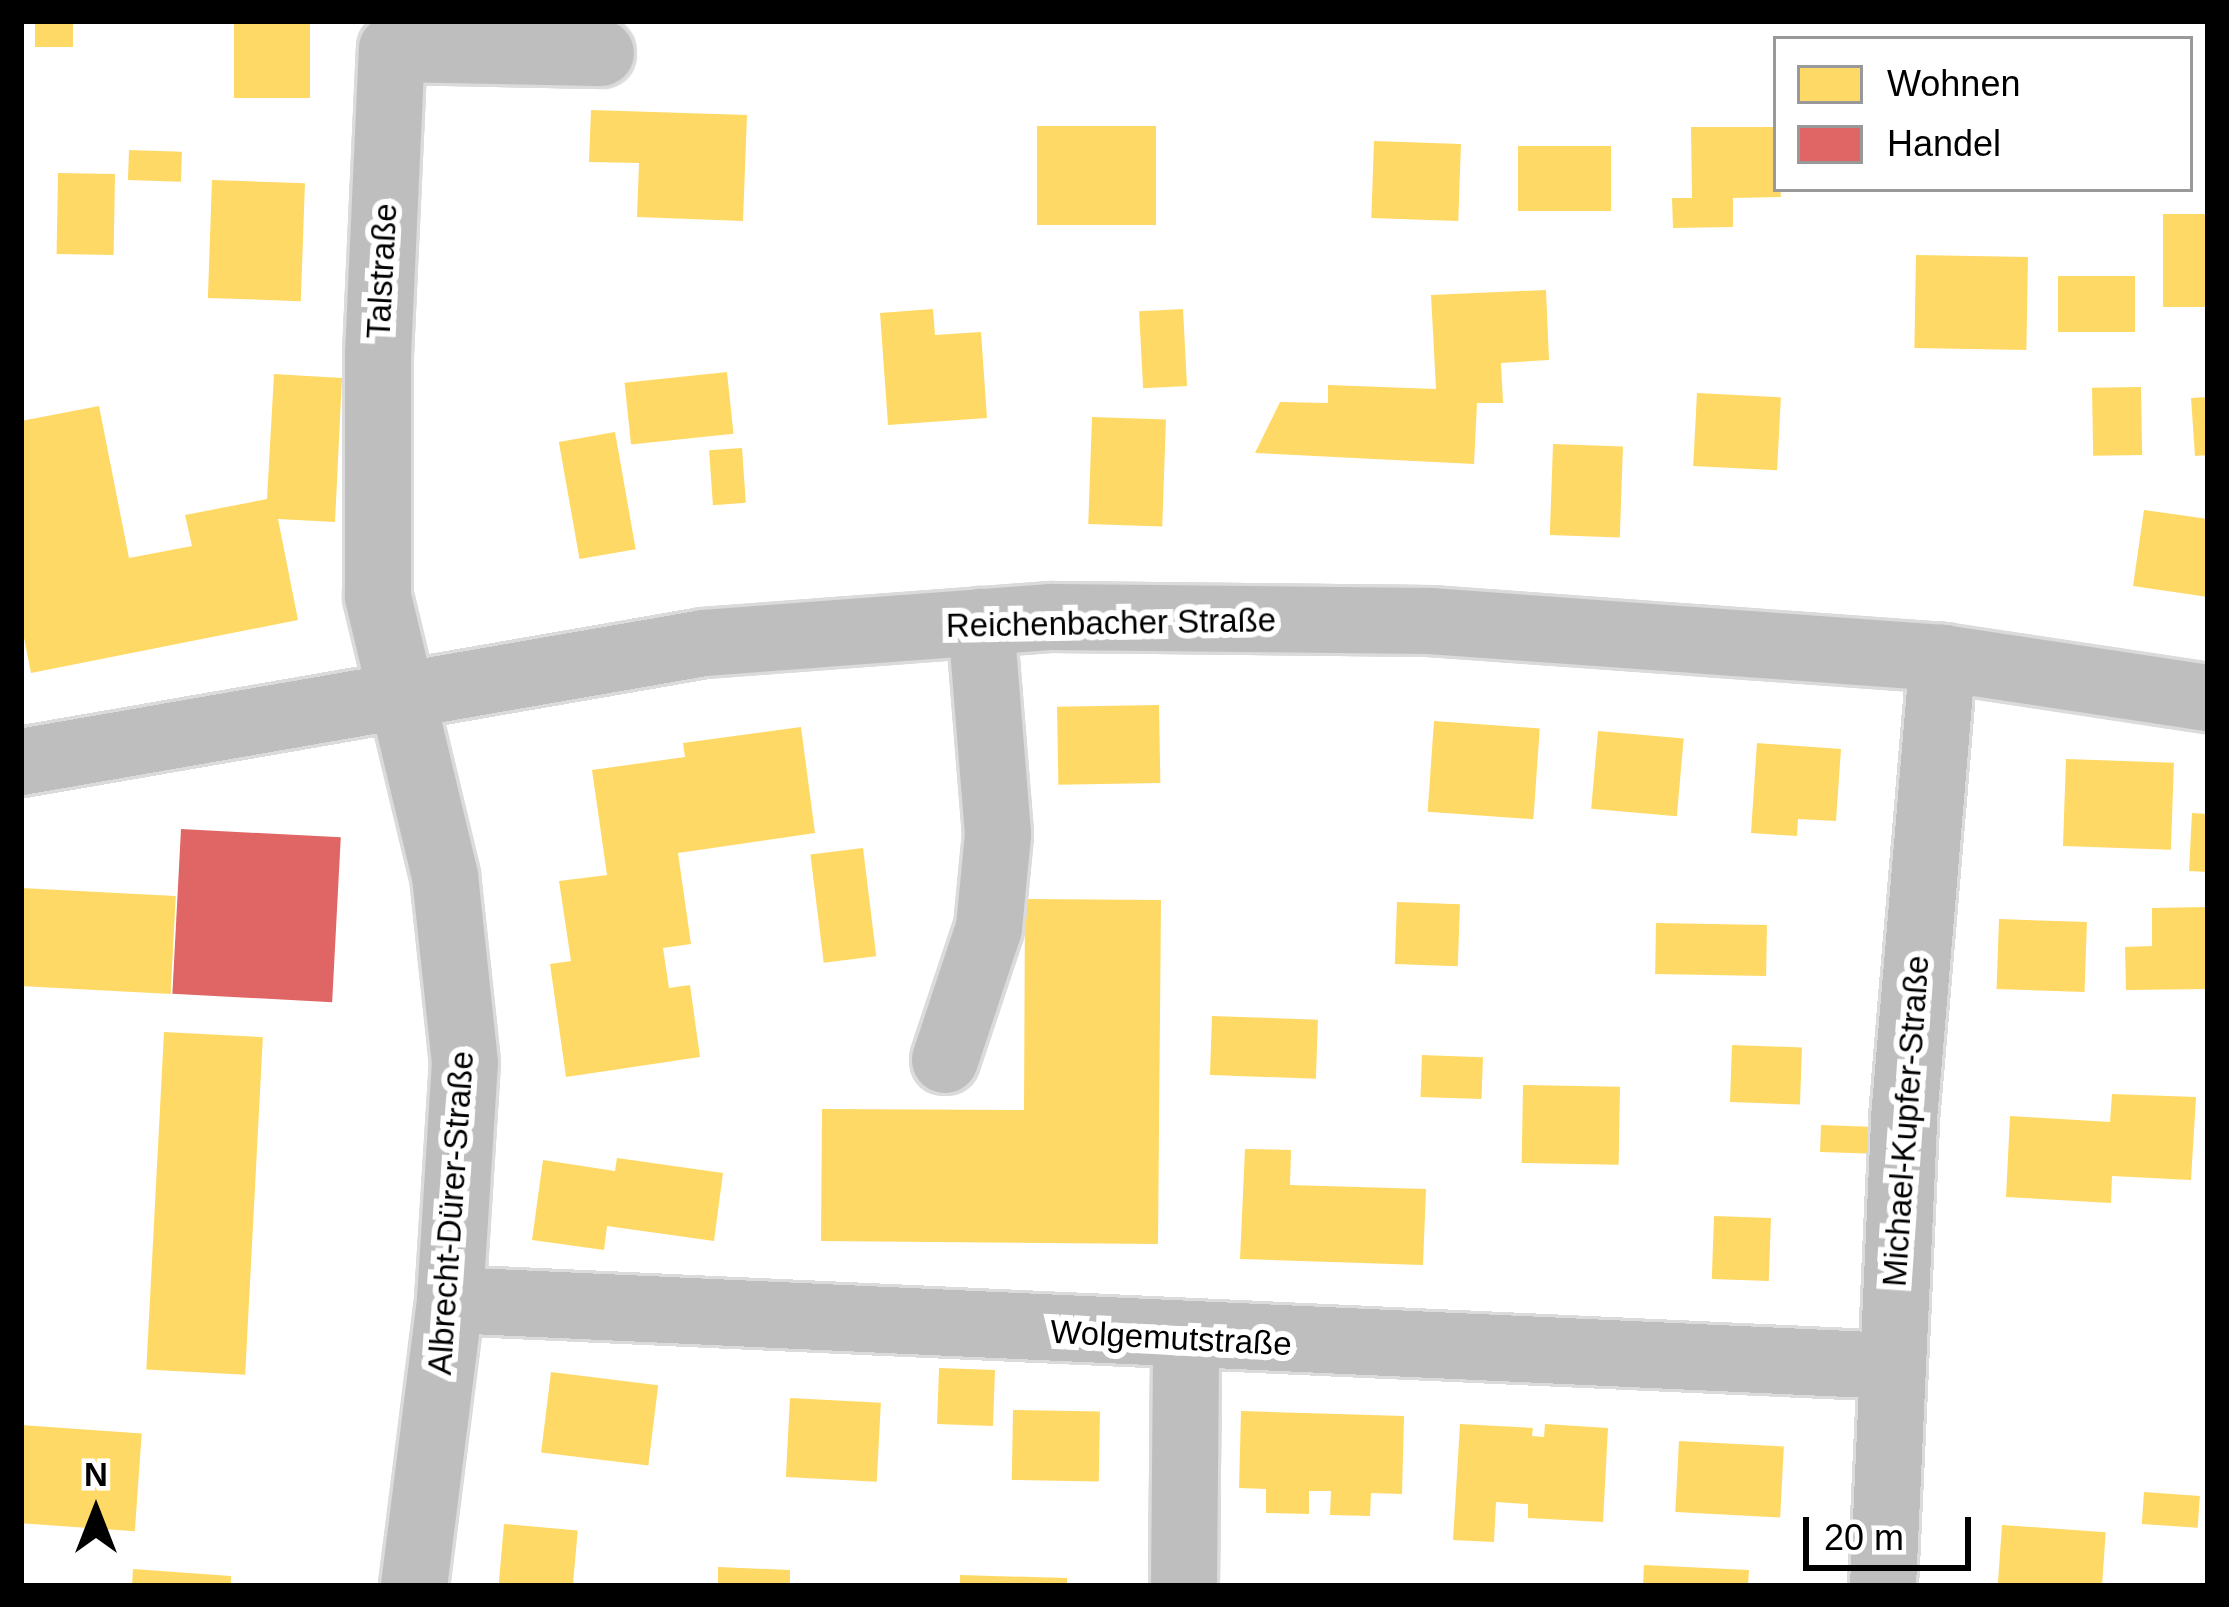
<!DOCTYPE html>
<meta charset="utf-8">
<style>
body{margin:0}
#map{position:relative;width:2229px;height:1607px;overflow:hidden;background:#fff;font-family:Helvetica,sans-serif}
div>[style]{position:absolute}
.homes>*{inset:0;background:#ffd966;transform-origin:0 0}
.shops>*{inset:0;background:#e06666;transform-origin:0 0}
.roads{filter:drop-shadow(3px 0 #dbdbdb) drop-shadow(-3px 0 #dbdbdb) drop-shadow(0 3px #dbdbdb) drop-shadow(0 -3px #dbdbdb)}
.minor>*{height:66px;margin:-33px;padding:0 33px;transform-origin:33px;border-radius:33px;background:#bebebe}
.major>*{height:66px;margin:-33px;padding:0 33px;transform-origin:33px;border-radius:33px;background:#bebebe}
span{translate:-50% -50%;white-space:nowrap;text-align:center;line-height:1.15;-webkit-text-stroke:12px #fff;paint-order:stroke}
.street-label{font-size:33px;color:#000}
.frame{position:absolute;inset:0;border:24px solid #000;pointer-events:none}
.legend{position:absolute;left:1773px;top:36px;width:420px;height:156px;box-sizing:border-box;background:#fff;border:3px solid #999;margin:0;padding:15px 21px;list-style:none;font-size:36px;color:#000}
.legend li{display:flex;align-items:center;gap:24px;height:60px}
.legend b{width:60px;border:3px solid #999}
.north{position:absolute;left:36px;top:1451px;width:120px;height:120px;-webkit-text-stroke:9px #fff;paint-order:stroke;rotate:0deg;font-size:33px;font-weight:700;line-height:48px;text-align:center;color:#000}
.north::after{content:'';display:block;margin:auto;width:42px;height:54px;background:#000;clip-path:polygon(50% 0,100% 100%,50% 72%,0 100%)}
.scale{position:absolute;left:1803px;top:1517px;width:168px;height:54px;box-sizing:border-box;border:6px solid #000;border-top:0;padding-left:15px;font-size:36px;line-height:42px;white-space:nowrap;color:#000;-webkit-text-stroke:9px #fff;paint-order:stroke}
</style>
<div id="map">
<div class="homes">
<i style="left:35px;top:21px;width:38px;height:26px"></i>
<i style="left:234px;top:21px;width:76px;height:77px"></i>
<i style="clip-path:polygon(591px 110px,747px 115px,743px 221px,637px 217px,639px 163px,589px 162px)"></i>
<i style="left:1037px;top:126px;width:119px;height:99px"></i>
<i style="clip-path:polygon(1691px 127px,1776px 127px,1781px 197px,1733px 198px,1733px 227px,1673px 228px,1672px 198px,1692px 198px)"></i>
<i style="left:1374px;top:141px;width:87px;height:77px;rotate:2deg"></i>
<i style="left:1518px;top:146px;width:93px;height:65px"></i>
<i style="left:129px;top:150px;width:53px;height:30px;rotate:2deg"></i>
<i style="left:58px;top:173px;width:57px;height:81px;rotate:1deg"></i>
<i style="left:212px;top:180px;width:93px;height:118px;rotate:2deg"></i>
<i style="left:2208px;top:214px;width:93px;height:45px;rotate:90deg"></i>
<i style="left:1916px;top:255px;width:112px;height:93px;rotate:1deg"></i>
<i style="left:2058px;top:276px;width:77px;height:56px"></i>
<i style="clip-path:polygon(1546px 290px,1549px 360px,1501px 363px,1503px 403px,1477px 403px,1474px 464px,1255px 453px,1280px 402px,1328px 403px,1328px 385px,1436px 389px,1431px 295px)"></i>
<i style="clip-path:polygon(933px 309px,935px 335px,981px 332px,987px 418px,888px 425px,880px 313px)"></i>
<i style="left:1183px;top:309px;width:77px;height:44px;rotate:87deg"></i>
<i style="left:727px;top:372px;width:62px;height:103px;rotate:84deg"></i>
<i style="clip-path:polygon(274px 374px,342px 378px,335px 522px,278px 519px,298px 620px,31px 673px,21px 623px,21px 421px,99px 406px,129px 558px,192px 546px,185px 515px,267px 499px)"></i>
<i style="left:2141px;top:387px;width:68px;height:49px;rotate:89deg"></i>
<i style="left:1697px;top:393px;width:84px;height:73px;rotate:3deg"></i>
<i style="clip-path:polygon(2208px 397px,2208px 455px,2195px 456px,2191px 398px)"></i>
<i style="left:1092px;top:417px;width:74px;height:107px;rotate:2deg"></i>
<i style="left:615px;top:432px;width:119px;height:57px;rotate:80deg"></i>
<i style="left:1553px;top:444px;width:70px;height:91px;rotate:2deg"></i>
<i style="left:742px;top:448px;width:55px;height:33px;rotate:86deg"></i>
<i style="clip-path:polygon(2144px 510px,2208px 519px,2208px 597px,2133px 586px)"></i>
<i style="left:1159px;top:705px;width:78px;height:102px;rotate:89deg"></i>
<i style="left:1434px;top:721px;width:106px;height:91px;rotate:4deg"></i>
<i style="clip-path:polygon(801px 727px,815px 833px,678px 853px,691px 944px,663px 948px,669px 988px,690px 985px,700px 1057px,566px 1077px,550px 964px,571px 961px,559px 881px,607px 875px,592px 770px,685px 757px,683px 743px)"></i>
<i style="left:1598px;top:731px;width:86px;height:78px;rotate:5deg"></i>
<i style="clip-path:polygon(1757px 743px,1841px 749px,1836px 821px,1798px 819px,1797px 836px,1751px 833px)"></i>
<i style="left:2066px;top:759px;width:108px;height:87px;rotate:2deg"></i>
<i style="clip-path:polygon(2192px 813px,2208px 814px,2208px 872px,2189px 871px)"></i>
<i style="left:863px;top:848px;width:109px;height:53px;rotate:83deg"></i>
<i style="left:21px;top:888px;width:155px;height:98px;rotate:3deg"></i>
<i style="clip-path:polygon(1025px 899px,1161px 900px,1158px 1244px,821px 1241px,822px 1109px,1024px 1110px)"></i>
<i style="left:1397px;top:902px;width:63px;height:62px;rotate:2deg"></i>
<i style="clip-path:polygon(2208px 907px,2208px 989px,2126px 990px,2125px 947px,2152px 946px,2152px 908px)"></i>
<i style="left:1999px;top:919px;width:88px;height:70px;rotate:2deg"></i>
<i style="left:1656px;top:923px;width:111px;height:51px;rotate:1deg"></i>
<i style="left:1212px;top:1016px;width:106px;height:59px;rotate:2deg"></i>
<i style="left:164px;top:1032px;width:99px;height:338px;rotate:3deg"></i>
<i style="left:1732px;top:1045px;width:70px;height:57px;rotate:2deg"></i>
<i style="left:1422px;top:1055px;width:61px;height:42px;rotate:2deg"></i>
<i style="left:1523px;top:1085px;width:97px;height:78px;rotate:1deg"></i>
<i style="clip-path:polygon(2112px 1094px,2196px 1097px,2191px 1180px,2112px 1176px,2111px 1203px,2006px 1197px,2010px 1116px,2110px 1122px)"></i>
<i style="left:1821px;top:1125px;width:54px;height:27px;rotate:2deg"></i>
<i style="clip-path:polygon(1245px 1149px,1291px 1150px,1290px 1185px,1426px 1189px,1423px 1265px,1240px 1259px)"></i>
<i style="clip-path:polygon(617px 1158px,723px 1173px,714px 1241px,607px 1226px,604px 1250px,532px 1240px,543px 1160px,615px 1171px)"></i>
<i style="left:1714px;top:1216px;width:57px;height:63px;rotate:2deg"></i>
<i style="left:939px;top:1368px;width:56px;height:56px;rotate:2deg"></i>
<i style="left:551px;top:1372px;width:108px;height:81px;rotate:7deg"></i>
<i style="left:790px;top:1398px;width:91px;height:79px;rotate:3deg"></i>
<i style="left:1013px;top:1410px;width:87px;height:70px;rotate:1deg"></i>
<i style="clip-path:polygon(1241px 1411px,1404px 1416px,1402px 1494px,1371px 1493px,1370px 1516px,1330px 1515px,1331px 1491px,1309px 1491px,1309px 1514px,1266px 1513px,1266px 1489px,1239px 1488px)"></i>
<i style="clip-path:polygon(1460px 1424px,1533px 1428px,1532px 1436px,1544px 1437px,1545px 1424px,1608px 1428px,1603px 1522px,1528px 1518px,1528px 1504px,1496px 1502px,1494px 1542px,1453px 1540px)"></i>
<i style="left:21px;top:1425px;width:121px;height:98px;rotate:4deg"></i>
<i style="left:1679px;top:1441px;width:105px;height:71px;rotate:3deg"></i>
<i style="left:2144px;top:1492px;width:56px;height:32px;rotate:4deg"></i>
<i style="left:504px;top:1524px;width:74px;height:62px;rotate:5deg"></i>
<i style="left:2002px;top:1525px;width:104px;height:61px;rotate:4deg"></i>
<i style="clip-path:polygon(1644px 1565px,1749px 1570px,1748px 1586px,1643px 1586px)"></i>
<i style="clip-path:polygon(718px 1567px,790px 1570px,790px 1586px,718px 1586px)"></i>
<i style="clip-path:polygon(133px 1569px,231px 1576px,231px 1586px,132px 1586px)"></i>
<i style="clip-path:polygon(960px 1575px,1067px 1578px,1067px 1586px,960px 1586px)"></i>
</div>
<div class="shops">
<i style="left:181px;top:829px;width:160px;height:165px;rotate:3deg"></i>
</div>
<div class="roads">
<div class="minor">
<i style="left:945px;top:1060px;width:139px;rotate:-71.6deg"></i>
<i style="left:989px;top:928px;width:94px;rotate:-84.5deg"></i>
<i style="left:998px;top:834px;width:213px;rotate:-94.6deg"></i>
<i style="left:450px;top:1300px;width:1443px;rotate:2.62deg"></i>
<i style="left:414px;top:1586px;width:288px;rotate:-82.8deg"></i>
<i style="left:450px;top:1300px;width:237px;rotate:-86.4deg"></i>
<i style="left:465px;top:1063px;width:188px;rotate:-96.1deg"></i>
<i style="left:445px;top:876px;width:288px;rotate:-103.5deg"></i>
<i style="left:378px;top:596px;width:241px;rotate:-90deg"></i>
<i style="left:378px;top:355px;width:306px;rotate:-87.4deg"></i>
<i style="left:392px;top:49px;width:209px;rotate:1.1deg"></i>
<i style="left:1184px;top:1586px;width:246px;rotate:-89.5deg"></i>
<i style="left:1883px;top:1586px;width:467px;rotate:-87.4deg"></i>
<i style="left:1904px;top:1119px;width:463px;rotate:-85.2deg"></i>
</div>
<div class="major">
<i style="left:21px;top:762px;width:693px;rotate:-9.88deg"></i>
<i style="left:704px;top:643px;width:349px;rotate:-4.3deg"></i>
<i style="left:1052px;top:617px;width:378px;rotate:0.6deg"></i>
<i style="left:1430px;top:621px;width:514px;rotate:4.13deg"></i>
<i style="left:1943px;top:658px;width:268px;rotate:8.6deg"></i>
</div>
</div>
<div class="street-label">
<span style="left:382px;top:271px;rotate:-87deg">Talstraße</span>
<span style="left:1111px;top:623px;rotate:-1deg">Reichenbacher Straße</span>
<span style="left:1906px;top:1121px;rotate:-86deg">Michael-Kupfer-Straße</span>
<span style="left:451px;top:1213px;rotate:-86deg">Albrecht-Dürer-Straße</span>
<span style="left:1171px;top:1338px;rotate:3deg">Wolgemutstraße</span>
</div>
<div class="frame"></div>
<ul class="legend">
<li><b style="height:33px;background:#ffd966"></b>Wohnen</li>
<li><b style="height:33px;background:#e06666"></b>Handel</li>
</ul>
<div class="north">N</div>
<div class="scale">20 m</div>
</div>
